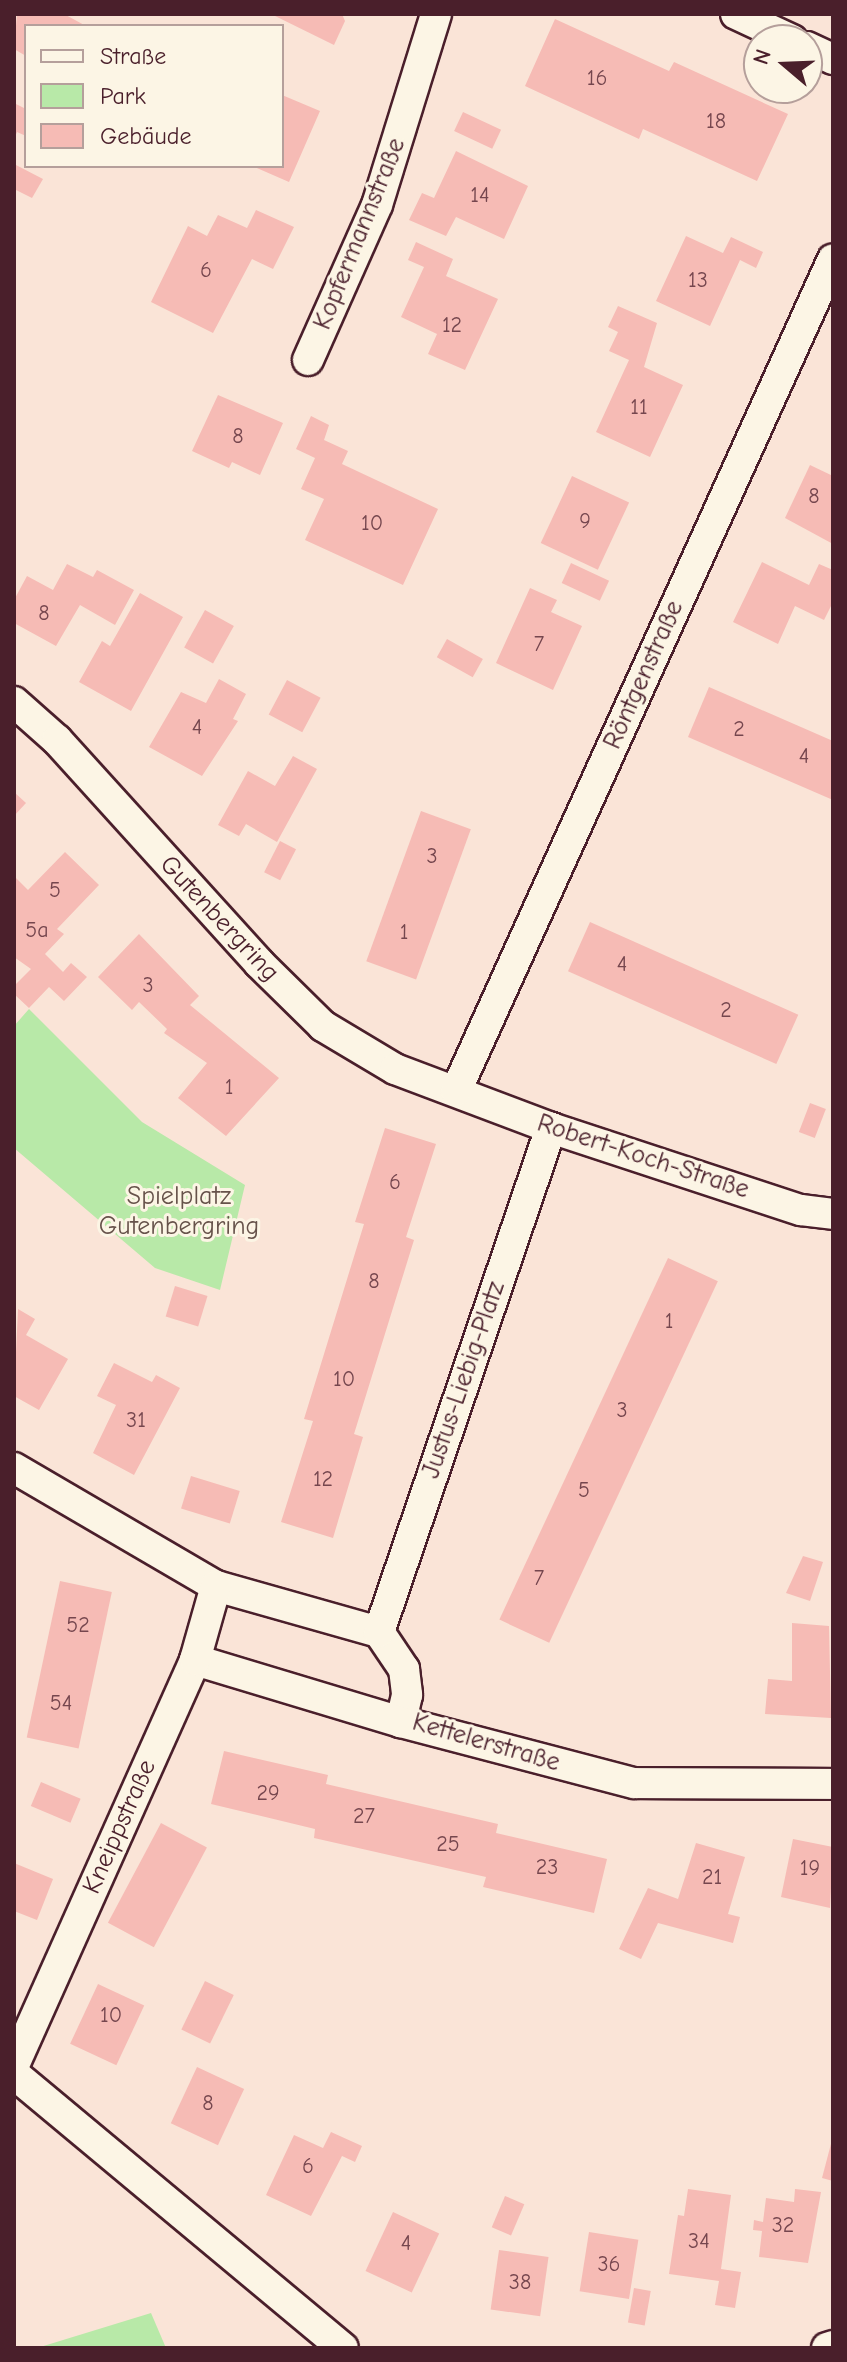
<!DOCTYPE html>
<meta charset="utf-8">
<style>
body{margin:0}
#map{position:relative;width:847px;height:2362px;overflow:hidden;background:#fae4d7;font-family:"Comic Neue",sans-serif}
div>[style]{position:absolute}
.green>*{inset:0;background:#b8e9a8}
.building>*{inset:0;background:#f6bbb5;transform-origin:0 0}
.roads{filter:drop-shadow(2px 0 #4a1f2b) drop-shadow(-2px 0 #4a1f2b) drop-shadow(0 2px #4a1f2b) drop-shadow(0 -2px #4a1f2b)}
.minor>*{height:30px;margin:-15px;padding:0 15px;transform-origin:15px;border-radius:15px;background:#fcf5e5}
span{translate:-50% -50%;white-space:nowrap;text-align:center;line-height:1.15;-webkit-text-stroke:6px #fcf5e5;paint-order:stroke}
.number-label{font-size:22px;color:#75464e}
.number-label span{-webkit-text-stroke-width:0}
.street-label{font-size:26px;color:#4a1f2b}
.park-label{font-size:26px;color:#66524a}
.frame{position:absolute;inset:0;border:16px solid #4a1f2b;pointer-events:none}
.legend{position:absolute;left:24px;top:24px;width:260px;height:144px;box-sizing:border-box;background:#fcf5e5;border:2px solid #b59f9b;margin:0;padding:10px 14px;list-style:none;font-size:24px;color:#4a1f2b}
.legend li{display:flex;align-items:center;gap:16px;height:40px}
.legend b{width:40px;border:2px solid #b59f9b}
.north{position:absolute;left:743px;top:24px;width:80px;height:80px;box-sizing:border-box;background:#fcf5e5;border:2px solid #b59f9b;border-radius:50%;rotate:289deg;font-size:22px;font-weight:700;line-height:32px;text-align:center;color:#4a1f2b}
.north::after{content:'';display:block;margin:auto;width:28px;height:36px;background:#4a1f2b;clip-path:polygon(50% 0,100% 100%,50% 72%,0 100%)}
</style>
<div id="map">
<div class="green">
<i style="clip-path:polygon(29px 1009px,142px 1122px,245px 1185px,220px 1290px,155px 1268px,14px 1148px,14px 1026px)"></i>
<i style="clip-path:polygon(151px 2313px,166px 2348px,37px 2348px)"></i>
</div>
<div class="building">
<i style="clip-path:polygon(17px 14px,64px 14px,86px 26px,26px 26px,26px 56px,14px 49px)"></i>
<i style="clip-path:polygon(271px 14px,342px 14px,345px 21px,334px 45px)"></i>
<i style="clip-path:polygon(555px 19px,669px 71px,674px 62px,788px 114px,757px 181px,643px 129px,639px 139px,525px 86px)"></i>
<i style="clip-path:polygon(282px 95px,320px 111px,289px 182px,252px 166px,282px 166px)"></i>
<i style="clip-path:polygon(14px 103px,26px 109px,26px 136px,17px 132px,14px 139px)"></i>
<i style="left:463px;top:112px;width:42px;height:21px;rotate:25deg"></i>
<i style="clip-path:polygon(456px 151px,528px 186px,504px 239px,456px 217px,446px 236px,409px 220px,422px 193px,434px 198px)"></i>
<i style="clip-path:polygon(14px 164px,43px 179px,32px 198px,14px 189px)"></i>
<i style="clip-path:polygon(256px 210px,294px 227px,273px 269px,252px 259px,213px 333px,151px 302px,188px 226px,207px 236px,218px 215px,247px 228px)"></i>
<i style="clip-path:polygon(686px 236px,723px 253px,731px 237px,763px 252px,756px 268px,740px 260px,710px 326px,656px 301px)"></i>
<i style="clip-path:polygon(416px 242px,453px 259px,446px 276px,498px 299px,465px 370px,428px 354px,437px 334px,401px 317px,424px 267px,408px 260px)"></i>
<i style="clip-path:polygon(618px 306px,657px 323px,644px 367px,683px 385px,650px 457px,596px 432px,629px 360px,609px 351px,618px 332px,608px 327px)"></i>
<i style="clip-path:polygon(218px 395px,283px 423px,260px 475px,232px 462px,229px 468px,192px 451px)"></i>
<i style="clip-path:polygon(311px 416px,329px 425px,324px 440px,348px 451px,342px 464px,438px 509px,403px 585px,305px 540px,324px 499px,301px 489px,315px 458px,296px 449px)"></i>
<i style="clip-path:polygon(810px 465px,833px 476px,833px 544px,785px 518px)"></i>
<i style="left:572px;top:476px;width:63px;height:74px;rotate:25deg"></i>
<i style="clip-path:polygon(762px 562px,809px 585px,819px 564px,833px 570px,833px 602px,824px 620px,795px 606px,778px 644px,733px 622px)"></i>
<i style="left:571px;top:563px;width:42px;height:22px;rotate:25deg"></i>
<i style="clip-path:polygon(67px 564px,93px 577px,97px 570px,134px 590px,115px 625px,80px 605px,56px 646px,14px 623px,14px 600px,27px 576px,53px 590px)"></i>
<i style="clip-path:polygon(530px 588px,557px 600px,551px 612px,582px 626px,553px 690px,496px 663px)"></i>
<i style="clip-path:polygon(140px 593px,183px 617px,131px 711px,79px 682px,102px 641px,110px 646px)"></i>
<i style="left:205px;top:610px;width:33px;height:43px;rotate:29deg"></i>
<i style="left:447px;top:639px;width:41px;height:21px;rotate:29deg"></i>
<i style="clip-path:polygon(219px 679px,246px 694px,233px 719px,238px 721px,202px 776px,149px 747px,181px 692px,206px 703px)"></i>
<i style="left:287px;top:680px;width:38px;height:39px;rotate:28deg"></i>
<i style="clip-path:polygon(709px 687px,833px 741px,833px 800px,688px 737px)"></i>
<i style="clip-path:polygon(293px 756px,317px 769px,277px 842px,246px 824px,239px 836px,218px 825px,248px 771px,275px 786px)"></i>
<i style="clip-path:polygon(14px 792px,26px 803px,14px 816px)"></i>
<i style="left:421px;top:811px;width:53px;height:160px;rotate:20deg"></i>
<i style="left:280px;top:841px;width:18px;height:35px;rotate:27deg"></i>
<i style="clip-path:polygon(65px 852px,99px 885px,57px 929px,64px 934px,45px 954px,63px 972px,71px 963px,87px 977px,64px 1001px,49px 987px,29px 1008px,14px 994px,14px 986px,31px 969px,14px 957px,14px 876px,28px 890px)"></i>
<i style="left:590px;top:922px;width:228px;height:54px;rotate:24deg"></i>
<i style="clip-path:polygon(139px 934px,199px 996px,190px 1005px,279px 1078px,226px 1136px,178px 1098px,207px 1063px,164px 1033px,167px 1029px,139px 1002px,132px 1010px,98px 977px)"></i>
<i style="left:810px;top:1103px;width:17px;height:31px;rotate:21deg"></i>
<i style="clip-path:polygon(385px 1128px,436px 1144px,406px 1237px,414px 1240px,354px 1434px,363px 1437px,333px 1538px,281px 1522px,313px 1421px,304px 1419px,364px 1224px,355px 1222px)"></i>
<i style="left:668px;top:1258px;width:55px;height:399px;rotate:25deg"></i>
<i style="left:175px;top:1286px;width:34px;height:32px;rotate:17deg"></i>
<i style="clip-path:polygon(18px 1309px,35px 1319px,26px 1335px,68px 1359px,39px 1410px,14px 1396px)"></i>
<i style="clip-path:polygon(114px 1363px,152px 1382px,156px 1375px,180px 1388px,134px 1475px,93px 1453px,116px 1405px,97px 1396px)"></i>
<i style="left:191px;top:1476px;width:51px;height:34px;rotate:17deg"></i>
<i style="clip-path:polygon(803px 1556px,823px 1562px,810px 1601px,786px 1593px)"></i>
<i style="left:60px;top:1581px;width:53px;height:160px;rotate:12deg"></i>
<i style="clip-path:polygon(792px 1623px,829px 1626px,831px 1718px,765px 1714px,768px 1679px,792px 1681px)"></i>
<i style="clip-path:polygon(224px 1751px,328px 1775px,326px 1784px,498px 1824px,496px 1833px,607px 1859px,594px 1913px,483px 1887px,486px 1877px,314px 1838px,315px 1829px,211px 1804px)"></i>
<i style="left:41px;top:1782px;width:43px;height:26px;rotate:23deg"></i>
<i style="left:161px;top:1823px;width:52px;height:113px;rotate:28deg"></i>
<i style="clip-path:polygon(793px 1839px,833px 1847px,830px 1908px,781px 1897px)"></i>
<i style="clip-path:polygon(696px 1843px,745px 1857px,728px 1914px,740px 1917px,733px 1943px,658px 1923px,641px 1959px,619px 1949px,648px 1888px,678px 1899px)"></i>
<i style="clip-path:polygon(14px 1863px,53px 1879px,37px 1920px,14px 1911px)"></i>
<i style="left:205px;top:1981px;width:32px;height:54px;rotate:26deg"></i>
<i style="left:98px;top:1984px;width:51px;height:66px;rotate:25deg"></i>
<i style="left:197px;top:2067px;width:52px;height:62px;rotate:25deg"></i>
<i style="clip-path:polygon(331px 2132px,362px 2146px,355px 2162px,342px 2156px,311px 2216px,266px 2195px,294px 2135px,323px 2148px)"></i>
<i style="clip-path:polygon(832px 2140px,833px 2140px,833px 2181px,822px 2178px)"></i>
<i style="clip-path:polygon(688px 2189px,731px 2195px,721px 2269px,741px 2272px,735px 2308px,715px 2305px,719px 2281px,669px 2274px,678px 2215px,684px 2216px)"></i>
<i style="clip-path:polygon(795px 2189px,821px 2192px,808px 2263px,759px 2257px,762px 2231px,753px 2230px,754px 2220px,763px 2222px,766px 2198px,794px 2202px)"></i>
<i style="left:505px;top:2196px;width:21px;height:34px;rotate:23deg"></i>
<i style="left:393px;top:2212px;width:51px;height:65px;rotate:25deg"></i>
<i style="left:589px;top:2232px;width:50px;height:60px;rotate:9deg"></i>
<i style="left:499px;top:2250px;width:50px;height:60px;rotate:8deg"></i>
<i style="left:634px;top:2288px;width:17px;height:35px;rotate:10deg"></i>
</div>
<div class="roads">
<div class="minor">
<i style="left:736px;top:14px;width:62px;rotate:24.9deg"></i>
<i style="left:807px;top:47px;width:29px;rotate:25deg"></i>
<i style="left:308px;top:360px;width:170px;rotate:-66deg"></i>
<i style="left:377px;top:205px;width:200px;rotate:-72.8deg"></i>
<i style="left:14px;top:702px;width:57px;rotate:41.5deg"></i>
<i style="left:57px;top:740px;width:301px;rotate:47.8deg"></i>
<i style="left:259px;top:963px;width:90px;rotate:44.5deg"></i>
<i style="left:323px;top:1026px;width:84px;rotate:30.8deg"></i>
<i style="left:395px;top:1069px;width:167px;rotate:20.7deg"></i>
<i style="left:551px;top:1128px;width:263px;rotate:18.2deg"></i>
<i style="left:801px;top:1210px;width:32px;rotate:7deg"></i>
<i style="left:456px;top:1091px;width:913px;rotate:-65.62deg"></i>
<i style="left:14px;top:1468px;width:234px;rotate:30.3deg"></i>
<i style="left:216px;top:1586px;width:169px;rotate:15.8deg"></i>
<i style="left:379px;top:1632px;width:45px;rotate:56deg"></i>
<i style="left:404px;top:1669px;width:26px;rotate:83deg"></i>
<i style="left:407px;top:1695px;width:28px;rotate:103deg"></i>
<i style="left:401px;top:1722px;width:241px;rotate:14.7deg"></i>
<i style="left:634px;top:1783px;width:199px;rotate:0.3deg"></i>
<i style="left:379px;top:1632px;width:533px;rotate:-71.16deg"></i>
<i style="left:195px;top:1660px;width:215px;rotate:16.8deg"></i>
<i style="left:14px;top:2065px;width:444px;rotate:-65.9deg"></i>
<i style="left:195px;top:1660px;width:77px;rotate:-74.2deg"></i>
<i style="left:14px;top:2074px;width:428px;rotate:39.8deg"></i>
<i style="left:827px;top:2348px;width:6px;rotate:-18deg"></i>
</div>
</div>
<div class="number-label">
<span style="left:597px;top:79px">16</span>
<span style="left:716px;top:122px">18</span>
<span style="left:480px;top:196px">14</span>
<span style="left:206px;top:271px">6</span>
<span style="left:698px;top:281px">13</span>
<span style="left:452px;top:326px">12</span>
<span style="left:639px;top:408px">11</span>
<span style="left:238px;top:437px">8</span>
<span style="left:814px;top:497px">8</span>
<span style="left:585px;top:522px">9</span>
<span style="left:372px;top:524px">10</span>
<span style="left:44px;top:614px">8</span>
<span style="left:539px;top:645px">7</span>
<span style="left:197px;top:728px">4</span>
<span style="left:739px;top:730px">2</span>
<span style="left:804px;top:757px">4</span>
<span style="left:432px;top:857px">3</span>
<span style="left:55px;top:891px">5</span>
<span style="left:37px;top:931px">5a</span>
<span style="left:404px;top:933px">1</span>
<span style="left:622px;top:965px">4</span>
<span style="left:148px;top:986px">3</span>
<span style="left:726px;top:1011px">2</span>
<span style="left:229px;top:1088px">1</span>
<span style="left:395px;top:1183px">6</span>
<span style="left:374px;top:1282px">8</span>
<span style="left:669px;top:1322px">1</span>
<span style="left:344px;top:1380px">10</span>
<span style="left:622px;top:1411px">3</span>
<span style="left:136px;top:1421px">31</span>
<span style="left:323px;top:1480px">12</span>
<span style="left:584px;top:1491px">5</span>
<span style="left:539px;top:1579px">7</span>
<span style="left:78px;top:1626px">52</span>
<span style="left:61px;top:1704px">54</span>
<span style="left:268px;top:1794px">29</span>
<span style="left:364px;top:1817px">27</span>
<span style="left:448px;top:1845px">25</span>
<span style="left:547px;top:1868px">23</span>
<span style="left:810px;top:1869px">19</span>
<span style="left:712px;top:1878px">21</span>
<span style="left:111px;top:2016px">10</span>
<span style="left:208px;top:2104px">8</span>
<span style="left:308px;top:2167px">6</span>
<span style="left:783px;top:2226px">32</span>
<span style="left:699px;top:2242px">34</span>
<span style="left:406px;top:2244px">4</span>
<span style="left:609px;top:2265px">36</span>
<span style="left:520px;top:2283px">38</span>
</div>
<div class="street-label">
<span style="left:360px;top:234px;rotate:-68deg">Kopfermannstraße</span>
<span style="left:644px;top:675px;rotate:-66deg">Röntgenstraße</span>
<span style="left:219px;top:919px;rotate:47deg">Gutenbergring</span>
<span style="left:643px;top:1157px;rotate:18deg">Robert-Koch-Straße</span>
<span style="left:464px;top:1380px;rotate:-71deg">Justus-Liebig-Platz</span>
<span style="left:486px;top:1743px;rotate:16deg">Kettelerstraße</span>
<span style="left:120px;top:1827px;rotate:-66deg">Kneippstraße</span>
</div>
<div class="park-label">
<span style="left:179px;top:1212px">Spielplatz<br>Gutenbergring</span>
</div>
<div class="frame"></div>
<ul class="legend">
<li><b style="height:10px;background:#fcf5e5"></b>Straße</li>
<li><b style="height:22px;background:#b8e9a8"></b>Park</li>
<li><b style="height:22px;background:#f6bbb5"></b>Gebäude</li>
</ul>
<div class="north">N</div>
</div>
